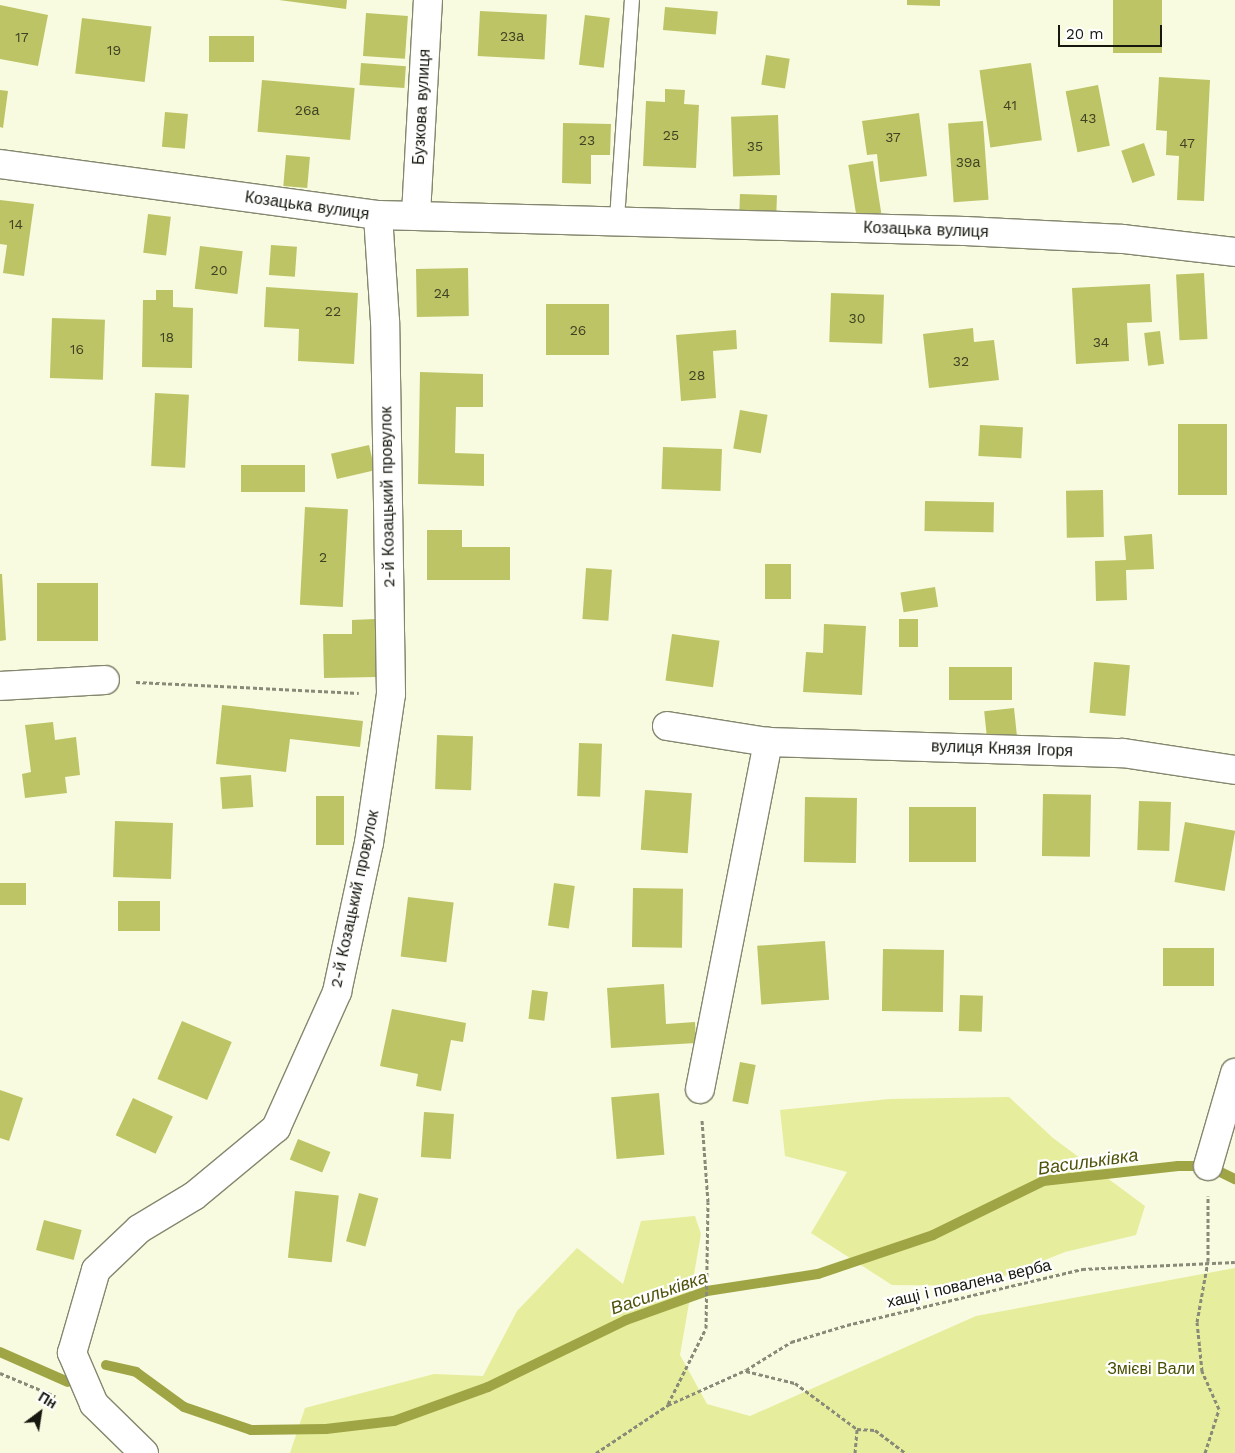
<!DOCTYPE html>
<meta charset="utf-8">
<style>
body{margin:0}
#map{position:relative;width:1235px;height:1453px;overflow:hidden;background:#f8fbe0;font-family:"Work Sans",sans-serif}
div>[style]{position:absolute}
.green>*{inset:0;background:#e6ed9c}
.stream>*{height:10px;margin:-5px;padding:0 5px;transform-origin:5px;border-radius:5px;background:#9fa545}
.building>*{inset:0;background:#bdc465;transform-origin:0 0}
.path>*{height:3px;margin-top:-1.5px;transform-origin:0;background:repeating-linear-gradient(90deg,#898b79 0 4px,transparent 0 6.5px)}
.roads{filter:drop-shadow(1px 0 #84876e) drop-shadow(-1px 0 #84876e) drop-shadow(0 1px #84876e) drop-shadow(0 -1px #84876e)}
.lane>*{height:14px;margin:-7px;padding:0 7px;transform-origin:7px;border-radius:7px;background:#fff}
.street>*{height:28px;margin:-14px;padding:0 14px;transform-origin:14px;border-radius:14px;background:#fff}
span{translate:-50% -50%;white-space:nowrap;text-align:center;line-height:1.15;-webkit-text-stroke:4.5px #fff;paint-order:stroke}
.number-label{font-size:14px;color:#404224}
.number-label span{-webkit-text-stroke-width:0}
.street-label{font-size:16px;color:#16170e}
.park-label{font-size:16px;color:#4a4e01}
.water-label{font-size:18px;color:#50530a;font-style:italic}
.north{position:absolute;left:15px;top:1388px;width:50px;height:50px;-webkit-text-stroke:4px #fff;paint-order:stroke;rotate:31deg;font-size:14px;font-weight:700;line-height:20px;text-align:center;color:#16170e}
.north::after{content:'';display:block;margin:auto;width:18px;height:22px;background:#16170e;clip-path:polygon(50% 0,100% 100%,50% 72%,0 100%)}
.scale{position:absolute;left:1058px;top:25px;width:104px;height:22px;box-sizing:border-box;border:2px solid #16170e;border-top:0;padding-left:6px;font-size:15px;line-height:18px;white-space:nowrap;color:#16170e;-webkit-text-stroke:4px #fff;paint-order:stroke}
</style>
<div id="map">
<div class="green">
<i style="clip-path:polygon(1009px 1097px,1053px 1138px,1145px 1206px,1136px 1235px,1065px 1252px,979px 1286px,892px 1285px,811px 1233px,847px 1172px,785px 1156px,780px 1110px,889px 1099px)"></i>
<i style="clip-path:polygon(695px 1216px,701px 1234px,680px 1355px,707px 1404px,750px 1416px,976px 1316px,1235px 1268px,1235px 1453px,290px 1453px,305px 1408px,434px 1374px,483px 1376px,517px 1311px,577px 1248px,623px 1284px,641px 1221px)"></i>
</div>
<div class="stream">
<i style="left:0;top:1352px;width:74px;rotate:23.8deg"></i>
<i style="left:106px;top:1365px;width:31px;rotate:13deg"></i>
<i style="left:136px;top:1372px;width:59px;rotate:36.1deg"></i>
<i style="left:184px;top:1407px;width:71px;rotate:18.9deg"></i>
<i style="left:251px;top:1430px;width:75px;rotate:-0.8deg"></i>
<i style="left:326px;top:1429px;width:68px;rotate:-6.7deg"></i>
<i style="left:394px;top:1421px;width:100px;rotate:-19.9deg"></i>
<i style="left:488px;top:1387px;width:153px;rotate:-25.9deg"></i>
<i style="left:626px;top:1320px;width:86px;rotate:-19.7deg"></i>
<i style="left:707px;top:1291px;width:112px;rotate:-8.7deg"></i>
<i style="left:818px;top:1274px;width:121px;rotate:-18.7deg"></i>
<i style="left:933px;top:1235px;width:123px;rotate:-26.1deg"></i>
<i style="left:1043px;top:1181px;width:136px;rotate:-6.3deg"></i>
<i style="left:1178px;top:1166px;width:30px"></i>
<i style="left:1208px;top:1166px;width:30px;rotate:26deg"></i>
</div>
<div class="building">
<i style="clip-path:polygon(279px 0,347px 0,346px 9px)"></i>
<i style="clip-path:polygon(907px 0,940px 0,940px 6px,907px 5px)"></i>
<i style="left:1113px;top:0;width:49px;height:53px"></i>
<i style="clip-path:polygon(0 5px,48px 15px,38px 66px,0 59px)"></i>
<i style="left:665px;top:7px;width:53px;height:23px;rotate:5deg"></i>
<i style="left:480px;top:11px;width:67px;height:45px;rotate:3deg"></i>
<i style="left:366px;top:13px;width:42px;height:43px;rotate:4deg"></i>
<i style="left:585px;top:15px;width:25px;height:50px;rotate:7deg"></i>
<i style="left:82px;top:18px;width:70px;height:56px;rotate:7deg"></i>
<i style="left:209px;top:36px;width:45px;height:26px"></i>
<i style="left:766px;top:55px;width:24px;height:30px;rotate:9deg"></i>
<i style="left:361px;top:63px;width:45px;height:22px;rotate:4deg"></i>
<i style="left:1031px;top:63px;width:78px;height:52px;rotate:82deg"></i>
<i style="clip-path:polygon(1159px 77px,1210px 80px,1204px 201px,1177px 200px,1179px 156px,1166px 155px,1167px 131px,1156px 130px)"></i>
<i style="left:262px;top:80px;width:93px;height:52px;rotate:5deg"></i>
<i style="left:1098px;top:85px;width:62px;height:33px;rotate:79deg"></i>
<i style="clip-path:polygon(665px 89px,685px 90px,684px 104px,699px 105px,696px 168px,643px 166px,646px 101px,665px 102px)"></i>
<i style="clip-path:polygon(0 90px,8px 91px,3px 128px,0 127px)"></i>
<i style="left:165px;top:112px;width:23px;height:35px;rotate:5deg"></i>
<i style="clip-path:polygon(919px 113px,927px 176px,880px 182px,877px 154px,867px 155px,862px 121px)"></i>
<i style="left:778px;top:115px;width:60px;height:47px;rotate:88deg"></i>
<i style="left:983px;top:121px;width:79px;height:35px;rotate:86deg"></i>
<i style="clip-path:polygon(563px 123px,611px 124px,610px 155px,591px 155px,591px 184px,562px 183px)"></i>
<i style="left:1144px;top:143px;width:34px;height:24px;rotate:71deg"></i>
<i style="left:286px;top:155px;width:24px;height:31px;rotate:5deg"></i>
<i style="left:873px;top:161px;width:53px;height:25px;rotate:81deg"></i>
<i style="left:740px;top:194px;width:37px;height:22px;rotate:2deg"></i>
<i style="clip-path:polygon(0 200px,34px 204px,24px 276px,3px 273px,7px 245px,0 244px)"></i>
<i style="left:148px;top:214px;width:23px;height:39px;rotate:7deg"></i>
<i style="left:271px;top:245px;width:26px;height:30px;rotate:4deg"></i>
<i style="left:200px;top:246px;width:43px;height:43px;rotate:7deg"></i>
<i style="left:468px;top:268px;width:48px;height:52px;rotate:89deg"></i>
<i style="left:1204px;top:273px;width:66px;height:28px;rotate:87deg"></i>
<i style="clip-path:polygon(1150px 284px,1152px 322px,1127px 323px,1129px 361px,1076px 364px,1072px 288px)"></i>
<i style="clip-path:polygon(266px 287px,358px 293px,354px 364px,298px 361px,299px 329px,264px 327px)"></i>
<i style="clip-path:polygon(156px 290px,173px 290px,173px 307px,193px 308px,192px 368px,142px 367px,143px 300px,156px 300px)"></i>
<i style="left:831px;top:293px;width:53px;height:49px;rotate:2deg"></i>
<i style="left:609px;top:304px;width:51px;height:63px;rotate:90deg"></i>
<i style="left:52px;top:318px;width:53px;height:60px;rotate:2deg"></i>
<i style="clip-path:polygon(973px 328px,974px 342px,994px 340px,999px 380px,929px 388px,923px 334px)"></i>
<i style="clip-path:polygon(736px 330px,737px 349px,713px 351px,716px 398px,681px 401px,676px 335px)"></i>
<i style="left:1160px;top:331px;width:33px;height:16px;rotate:83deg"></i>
<i style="clip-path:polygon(420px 372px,483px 374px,483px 407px,456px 407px,455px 453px,484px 454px,484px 486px,418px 484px)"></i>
<i style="left:155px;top:393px;width:34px;height:73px;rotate:3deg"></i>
<i style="left:740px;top:410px;width:28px;height:39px;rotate:10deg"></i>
<i style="left:1178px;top:424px;width:49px;height:71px"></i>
<i style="left:980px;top:425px;width:43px;height:31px;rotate:3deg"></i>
<i style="left:369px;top:445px;width:26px;height:39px;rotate:77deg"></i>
<i style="left:663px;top:447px;width:59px;height:42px;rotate:2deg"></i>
<i style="left:241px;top:465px;width:64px;height:27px"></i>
<i style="left:1103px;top:490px;width:47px;height:37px;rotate:89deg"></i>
<i style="left:925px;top:501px;width:69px;height:30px;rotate:1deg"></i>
<i style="left:305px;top:507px;width:43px;height:98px;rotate:3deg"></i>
<i style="clip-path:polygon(427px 530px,462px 530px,462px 547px,510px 547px,510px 580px,427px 580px)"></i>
<i style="clip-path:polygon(1152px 534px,1154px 569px,1126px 570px,1127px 600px,1096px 601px,1095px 561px,1126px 560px,1124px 536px)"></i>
<i style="left:765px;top:564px;width:26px;height:35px"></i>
<i style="left:586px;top:568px;width:26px;height:51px;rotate:4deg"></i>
<i style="clip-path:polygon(0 574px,2px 574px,6px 640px,0 641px)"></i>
<i style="left:37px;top:583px;width:61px;height:58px"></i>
<i style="left:935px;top:587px;width:20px;height:35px;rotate:81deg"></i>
<i style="clip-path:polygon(375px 619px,376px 677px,324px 678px,323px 634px,352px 634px,352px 620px)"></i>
<i style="left:899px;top:619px;width:19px;height:28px"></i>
<i style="clip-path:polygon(824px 624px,866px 626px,862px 695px,803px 692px,806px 652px,823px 653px)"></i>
<i style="left:672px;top:634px;width:48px;height:47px;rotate:8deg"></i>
<i style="left:1094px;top:662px;width:36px;height:51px;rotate:5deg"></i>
<i style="left:949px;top:667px;width:63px;height:33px"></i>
<i style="clip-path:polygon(222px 705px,363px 721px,360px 747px,290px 739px,286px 772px,216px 764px)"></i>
<i style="left:1014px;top:708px;width:28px;height:30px;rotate:84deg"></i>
<i style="clip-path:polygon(53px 722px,55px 740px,76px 737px,80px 775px,65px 777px,67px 793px,25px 798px,22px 774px,31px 772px,25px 725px)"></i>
<i style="left:437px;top:735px;width:36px;height:54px;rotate:2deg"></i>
<i style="left:579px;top:743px;width:23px;height:53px;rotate:2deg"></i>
<i style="left:251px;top:775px;width:32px;height:31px;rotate:86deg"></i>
<i style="left:645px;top:790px;width:47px;height:60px;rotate:4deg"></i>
<i style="left:1043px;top:794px;width:48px;height:62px;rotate:1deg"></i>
<i style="left:316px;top:796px;width:28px;height:49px"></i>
<i style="left:805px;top:797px;width:52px;height:65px;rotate:1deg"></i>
<i style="left:1139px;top:801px;width:32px;height:49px;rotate:2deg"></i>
<i style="left:909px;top:807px;width:67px;height:55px"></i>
<i style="left:115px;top:821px;width:58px;height:56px;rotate:2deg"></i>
<i style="left:1185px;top:822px;width:51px;height:61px;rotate:10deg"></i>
<i style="left:0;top:883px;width:26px;height:22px"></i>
<i style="left:554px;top:883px;width:21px;height:43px;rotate:8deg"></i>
<i style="left:633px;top:888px;width:50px;height:59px;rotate:1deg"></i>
<i style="left:408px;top:897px;width:46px;height:60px;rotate:7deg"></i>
<i style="left:118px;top:901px;width:42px;height:30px"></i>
<i style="left:825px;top:941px;width:59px;height:68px;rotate:86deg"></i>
<i style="left:1163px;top:948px;width:51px;height:38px"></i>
<i style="left:883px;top:949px;width:61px;height:62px;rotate:1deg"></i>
<i style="clip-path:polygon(664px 984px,666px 1024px,695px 1022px,696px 1043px,611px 1048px,607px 988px)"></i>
<i style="left:532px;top:990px;width:16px;height:29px;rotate:7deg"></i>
<i style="left:960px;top:995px;width:23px;height:36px;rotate:2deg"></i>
<i style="clip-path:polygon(392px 1009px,466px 1023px,463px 1042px,451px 1040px,441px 1091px,416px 1086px,418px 1074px,380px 1066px)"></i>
<i style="left:182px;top:1021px;width:54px;height:63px;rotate:23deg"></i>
<i style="left:740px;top:1062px;width:16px;height:40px;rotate:11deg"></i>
<i style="clip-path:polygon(0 1090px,23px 1098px,9px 1141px,0 1138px)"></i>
<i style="left:659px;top:1093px;width:62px;height:48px;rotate:85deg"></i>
<i style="left:133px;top:1098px;width:44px;height:41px;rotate:25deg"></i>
<i style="left:424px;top:1112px;width:30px;height:45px;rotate:4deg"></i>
<i style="left:298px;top:1139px;width:35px;height:22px;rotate:22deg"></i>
<i style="left:295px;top:1191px;width:44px;height:67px;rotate:6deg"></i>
<i style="left:359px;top:1193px;width:20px;height:50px;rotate:15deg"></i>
<i style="left:44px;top:1220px;width:39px;height:31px;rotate:15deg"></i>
</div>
<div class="path">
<i style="left:136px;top:682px;width:223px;rotate:2.8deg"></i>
<i style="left:746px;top:1371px;width:50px;rotate:13.8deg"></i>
<i style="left:795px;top:1383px;width:77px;rotate:36.6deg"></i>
<i style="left:857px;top:1429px;width:18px;rotate:3deg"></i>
<i style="left:875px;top:1430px;width:38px;rotate:37deg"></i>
<i style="left:0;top:1373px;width:60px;rotate:22.7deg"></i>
<i style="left:668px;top:1404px;width:85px;rotate:-63.4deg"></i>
<i style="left:706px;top:1328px;width:126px;rotate:-89.1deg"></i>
<i style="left:708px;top:1202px;width:82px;rotate:-94.2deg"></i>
<i style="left:596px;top:1453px;width:87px;rotate:-33.7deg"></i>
<i style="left:668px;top:1405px;width:85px;rotate:-24.2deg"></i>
<i style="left:746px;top:1370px;width:53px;rotate:-31.9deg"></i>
<i style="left:791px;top:1342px;width:59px;rotate:-16.9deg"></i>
<i style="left:847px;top:1325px;width:242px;rotate:-13.4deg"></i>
<i style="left:1082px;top:1269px;width:153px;rotate:-2.6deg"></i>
<i style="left:855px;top:1453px;width:24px;rotate:-85deg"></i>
<i style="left:1205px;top:1453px;width:46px;rotate:-72.3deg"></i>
<i style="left:1219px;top:1409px;width:42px;rotate:-114.1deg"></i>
<i style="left:1202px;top:1371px;width:49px;rotate:-95.8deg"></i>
<i style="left:1197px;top:1322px;width:62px;rotate:-79.8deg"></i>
<i style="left:1208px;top:1261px;width:65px;rotate:-90deg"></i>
</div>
<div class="roads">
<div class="lane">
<i style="left:617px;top:219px;width:220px;rotate:-86.1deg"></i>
</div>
<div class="street">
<i style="left:0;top:164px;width:381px;rotate:7.7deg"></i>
<i style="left:378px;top:215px;width:587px;rotate:1.56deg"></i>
<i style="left:965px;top:231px;width:158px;rotate:2.9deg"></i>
<i style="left:1123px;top:239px;width:113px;rotate:6.6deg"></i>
<i style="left:416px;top:214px;width:214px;rotate:-86.8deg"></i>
<i style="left:0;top:686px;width:105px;rotate:-3.3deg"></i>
<i style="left:667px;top:726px;width:102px;rotate:9deg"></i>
<i style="left:768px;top:742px;width:355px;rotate:1.8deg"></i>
<i style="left:1123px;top:753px;width:113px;rotate:8.6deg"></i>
<i style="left:700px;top:1089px;width:354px;rotate:-78.9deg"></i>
<i style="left:1208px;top:1166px;width:97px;rotate:-73.8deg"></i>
<i style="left:144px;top:1453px;width:70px;rotate:-135.6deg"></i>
<i style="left:94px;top:1404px;width:56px;rotate:-113.3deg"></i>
<i style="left:72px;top:1353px;width:86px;rotate:-73.9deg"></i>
<i style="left:96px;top:1270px;width:59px;rotate:-43.6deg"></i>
<i style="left:139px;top:1229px;width:64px;rotate:-31deg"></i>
<i style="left:194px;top:1196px;width:107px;rotate:-39.7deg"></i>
<i style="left:276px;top:1128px;width:149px;rotate:-65.8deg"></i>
<i style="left:337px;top:992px;width:152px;rotate:-77.9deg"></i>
<i style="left:369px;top:843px;width:151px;rotate:-81.6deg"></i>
<i style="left:391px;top:694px;width:373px;rotate:-90.9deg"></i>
<i style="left:385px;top:321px;width:106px;rotate:-93.8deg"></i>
</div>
</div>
<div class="number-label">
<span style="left:512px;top:36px">23а</span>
<span style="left:22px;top:37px">17</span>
<span style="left:114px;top:50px">19</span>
<span style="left:1010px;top:105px">41</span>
<span style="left:307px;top:110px">26а</span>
<span style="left:1088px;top:118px">43</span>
<span style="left:671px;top:135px">25</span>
<span style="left:893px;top:137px">37</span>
<span style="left:587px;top:140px">23</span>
<span style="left:1187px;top:143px">47</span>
<span style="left:755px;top:146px">35</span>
<span style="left:968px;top:162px">39а</span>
<span style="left:16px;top:224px">14</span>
<span style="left:219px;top:270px">20</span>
<span style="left:442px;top:293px">24</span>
<span style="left:333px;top:311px">22</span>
<span style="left:857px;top:318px">30</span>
<span style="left:578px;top:330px">26</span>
<span style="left:167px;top:337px">18</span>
<span style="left:1101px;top:342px">34</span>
<span style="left:77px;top:349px">16</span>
<span style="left:961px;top:361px">32</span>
<span style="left:697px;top:375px">28</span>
<span style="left:323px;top:557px">2</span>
</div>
<div class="street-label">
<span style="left:422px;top:107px;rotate:-87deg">Бузкова вулиця</span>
<span style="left:307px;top:206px;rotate:8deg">Козацька вулиця</span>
<span style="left:926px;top:230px;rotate:2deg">Козацька вулиця</span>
<span style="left:388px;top:497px;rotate:-91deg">2-й Козацький провулок</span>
<span style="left:1002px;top:749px;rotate:2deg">вулиця Князя Ігоря</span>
<span style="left:355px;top:899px;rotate:-78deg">2-й Козацький провулок</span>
<span style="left:969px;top:1284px;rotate:-13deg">хащі і повалена верба</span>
</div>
<div class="park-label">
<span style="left:1151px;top:1369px">Змієві Вали</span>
</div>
<div class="water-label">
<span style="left:1088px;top:1162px;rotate:-8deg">Васильківка</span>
<span style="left:659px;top:1293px;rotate:-19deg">Васильківка</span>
</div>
<div class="north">Пн</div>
<div class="scale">20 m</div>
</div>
